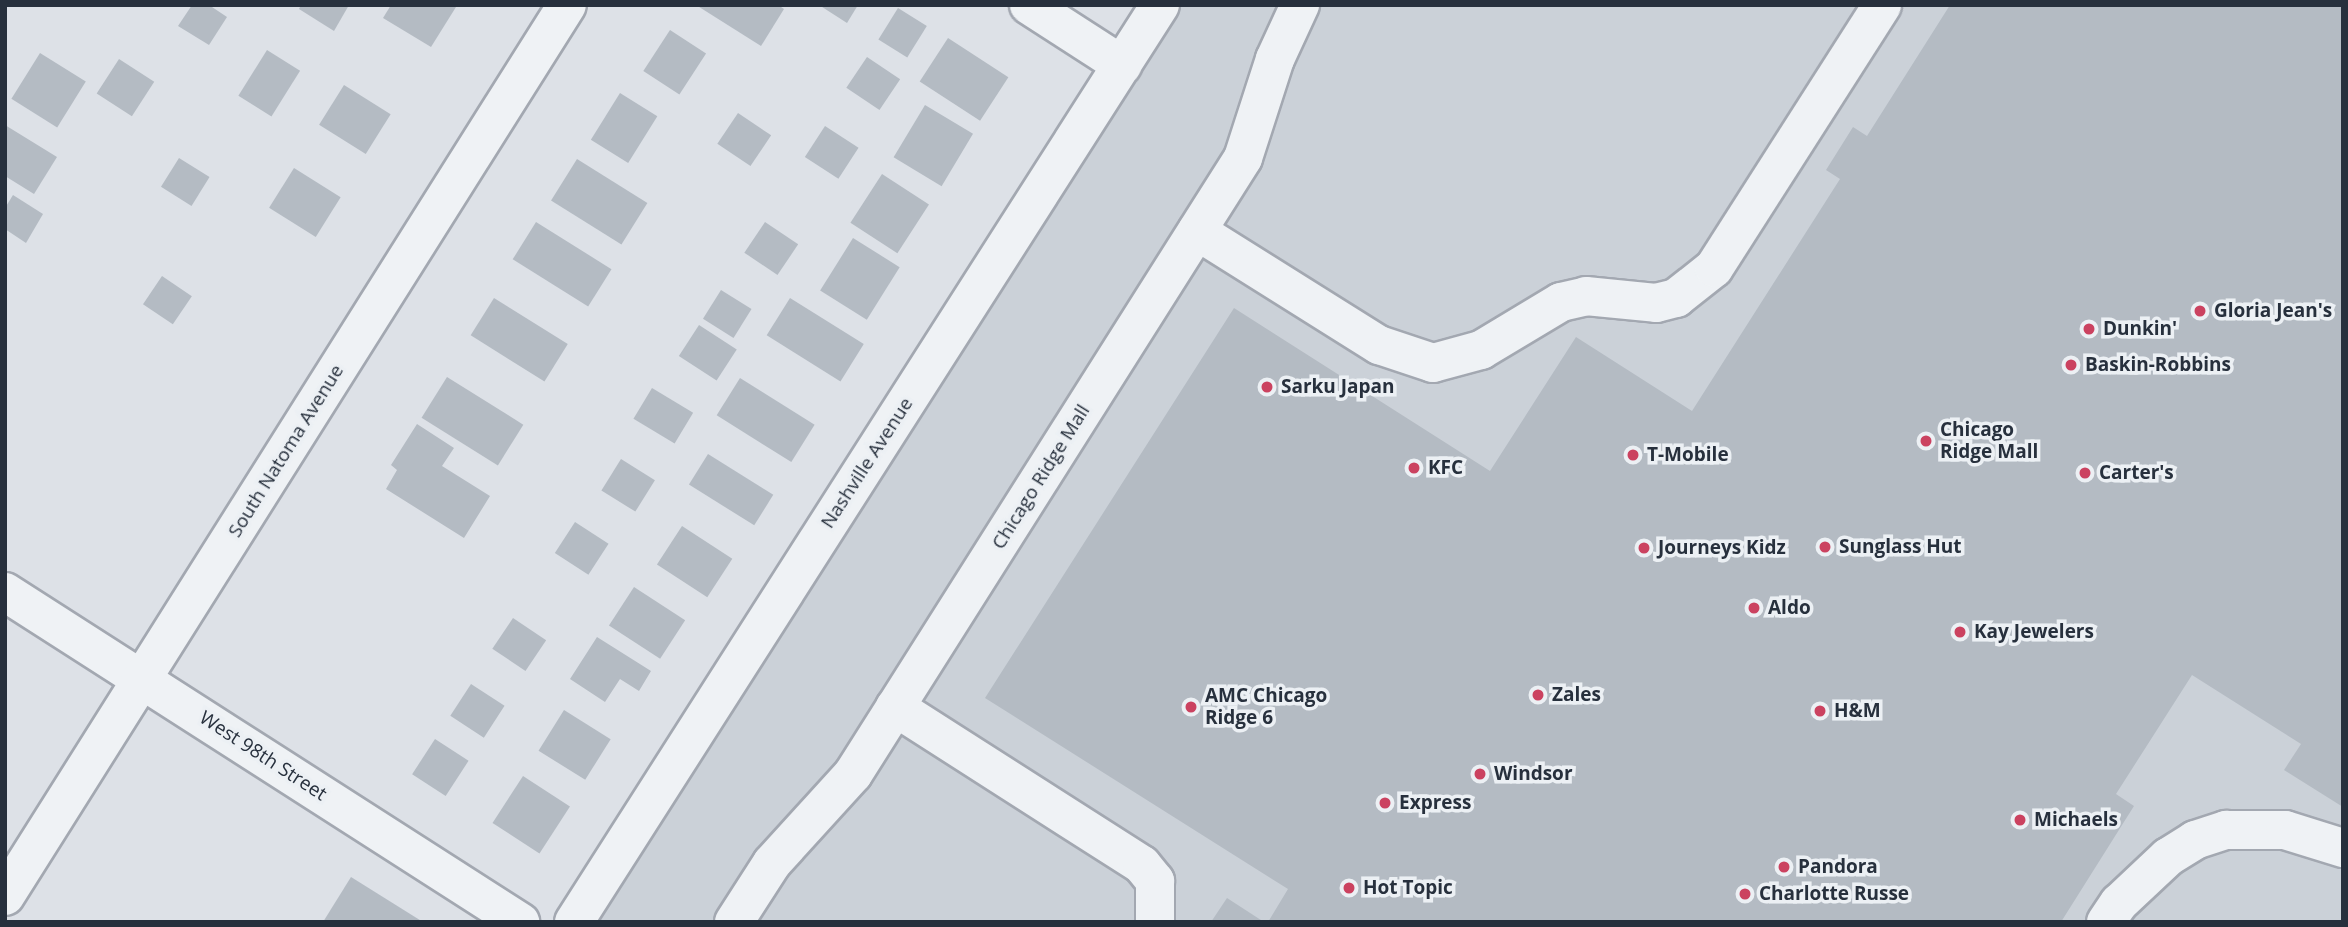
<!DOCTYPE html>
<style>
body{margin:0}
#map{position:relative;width:2348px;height:927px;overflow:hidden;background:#dde1e7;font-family:"Open Sans",sans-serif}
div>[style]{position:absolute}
.built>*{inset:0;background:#cbd1d8}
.building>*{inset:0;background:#b4bbc3;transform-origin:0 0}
.roads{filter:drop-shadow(2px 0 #a3a8b1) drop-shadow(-2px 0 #a3a8b1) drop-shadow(0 2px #a3a8b1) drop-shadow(0 -2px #a3a8b1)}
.minor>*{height:38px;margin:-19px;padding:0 19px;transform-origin:19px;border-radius:19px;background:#eff2f5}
.dots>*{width:19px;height:19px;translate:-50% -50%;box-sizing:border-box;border:4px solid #ecf0f4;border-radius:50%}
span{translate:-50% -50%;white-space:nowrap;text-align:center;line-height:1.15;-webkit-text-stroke:7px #ecf0f4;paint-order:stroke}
.poi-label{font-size:19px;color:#27303d;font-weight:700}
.left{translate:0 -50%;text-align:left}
.street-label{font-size:19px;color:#27303d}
.frame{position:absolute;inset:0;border:7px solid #27303d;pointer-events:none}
</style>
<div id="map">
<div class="built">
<i style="clip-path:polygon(1178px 5px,2343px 5px,2343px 922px,590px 922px)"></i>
</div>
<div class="building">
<i style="clip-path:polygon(192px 5px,209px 5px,227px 17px,209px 45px,178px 26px)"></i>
<i style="clip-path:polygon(301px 5px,349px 5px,334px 31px,299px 9px)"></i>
<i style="clip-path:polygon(391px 5px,453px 5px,456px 7px,431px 47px,383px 18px)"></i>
<i style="clip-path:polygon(696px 5px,778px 5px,784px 9px,761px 46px)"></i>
<i style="clip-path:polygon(819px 5px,858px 5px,847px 23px)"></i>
<i style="clip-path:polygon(1950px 5px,2343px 5px,2343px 807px,2284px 770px,2301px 744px,2192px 675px,2116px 794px,2134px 806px,2061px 922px,1268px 922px,1288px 889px,985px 698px,1234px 308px,1490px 471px,1576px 337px,1692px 411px,1840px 179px,1826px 170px,1853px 127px,1867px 136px)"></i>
<i style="left:898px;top:8px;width:34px;height:37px;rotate:32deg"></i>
<i style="left:670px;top:30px;width:43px;height:49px;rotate:33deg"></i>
<i style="left:948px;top:38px;width:72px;height:52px;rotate:33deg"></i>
<i style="left:267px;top:50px;width:39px;height:54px;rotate:32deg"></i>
<i style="left:40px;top:53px;width:54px;height:54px;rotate:32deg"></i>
<i style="left:867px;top:57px;width:40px;height:37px;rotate:34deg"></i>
<i style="left:119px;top:59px;width:42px;height:41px;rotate:33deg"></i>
<i style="left:344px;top:85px;width:55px;height:47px;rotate:32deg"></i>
<i style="left:620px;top:93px;width:44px;height:55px;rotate:32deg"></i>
<i style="left:925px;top:105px;width:56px;height:61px;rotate:31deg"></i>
<i style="left:738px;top:113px;width:40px;height:37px;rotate:34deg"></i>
<i style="clip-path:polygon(5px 125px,57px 157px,34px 194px,5px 176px)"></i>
<i style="left:825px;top:126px;width:40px;height:37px;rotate:33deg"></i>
<i style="left:179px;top:158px;width:36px;height:34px;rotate:32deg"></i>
<i style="left:577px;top:159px;width:83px;height:49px;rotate:32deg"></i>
<i style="left:294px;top:168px;width:55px;height:47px;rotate:32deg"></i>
<i style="left:882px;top:174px;width:56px;height:58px;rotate:33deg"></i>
<i style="clip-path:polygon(13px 195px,43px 214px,26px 243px,5px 229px,5px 208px)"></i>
<i style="left:536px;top:222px;width:89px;height:44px;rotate:32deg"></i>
<i style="left:765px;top:222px;width:40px;height:37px;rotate:34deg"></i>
<i style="left:853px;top:238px;width:55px;height:62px;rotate:32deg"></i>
<i style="left:162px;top:276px;width:36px;height:34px;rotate:34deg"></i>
<i style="left:721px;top:290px;width:36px;height:34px;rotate:32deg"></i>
<i style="left:494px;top:298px;width:87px;height:44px;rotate:32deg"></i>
<i style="left:790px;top:298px;width:87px;height:44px;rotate:32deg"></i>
<i style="left:699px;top:325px;width:45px;height:37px;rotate:33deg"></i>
<i style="left:447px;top:377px;width:90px;height:48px;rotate:32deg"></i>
<i style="left:740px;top:378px;width:88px;height:44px;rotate:32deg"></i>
<i style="left:652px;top:388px;width:48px;height:36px;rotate:31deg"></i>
<i style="clip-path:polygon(417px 424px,454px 448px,442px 466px,490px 496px,464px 538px,386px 489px,397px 470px,391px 465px)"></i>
<i style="left:708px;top:454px;width:77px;height:36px;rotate:32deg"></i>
<i style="left:621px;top:459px;width:40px;height:37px;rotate:32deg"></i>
<i style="left:575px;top:522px;width:40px;height:37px;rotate:33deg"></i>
<i style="left:682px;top:526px;width:60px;height:46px;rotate:33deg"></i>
<i style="left:634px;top:587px;width:61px;height:46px;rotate:33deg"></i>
<i style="left:513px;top:618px;width:40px;height:37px;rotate:34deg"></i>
<i style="clip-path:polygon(597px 637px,651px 671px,639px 691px,620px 679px,605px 702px,570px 679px)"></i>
<i style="left:471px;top:684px;width:40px;height:38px;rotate:33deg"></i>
<i style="left:564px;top:710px;width:55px;height:48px;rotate:32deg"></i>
<i style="left:435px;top:739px;width:40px;height:42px;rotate:33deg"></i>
<i style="left:523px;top:776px;width:56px;height:56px;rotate:33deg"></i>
<i style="clip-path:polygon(351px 877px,423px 922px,323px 922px)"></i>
<i style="clip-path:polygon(1227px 898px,1264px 922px,1211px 922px)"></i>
</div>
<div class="roads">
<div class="minor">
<i style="left:1029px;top:5px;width:111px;rotate:32.8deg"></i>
<i style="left:1197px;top:231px;width:215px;rotate:32.1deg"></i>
<i style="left:1379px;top:345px;width:57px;rotate:18.4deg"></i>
<i style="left:1433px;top:363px;width:50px;rotate:-15.2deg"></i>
<i style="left:1481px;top:350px;width:93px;rotate:-31deg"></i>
<i style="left:1561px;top:302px;width:26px;rotate:-13deg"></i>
<i style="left:1586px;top:296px;width:70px;rotate:5.7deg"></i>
<i style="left:1656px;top:303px;width:21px;rotate:-14deg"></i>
<i style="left:1676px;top:298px;width:48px;rotate:-38.3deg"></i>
<i style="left:1714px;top:268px;width:312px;rotate:-57.4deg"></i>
<i style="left:5px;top:592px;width:612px;rotate:32.65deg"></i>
<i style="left:895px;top:707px;width:293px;rotate:32.6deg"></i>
<i style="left:1142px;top:865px;width:21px;rotate:51deg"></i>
<i style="left:1155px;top:881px;width:41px;rotate:90deg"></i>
<i style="left:5px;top:896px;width:1053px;rotate:-57.76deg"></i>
<i style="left:574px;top:922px;width:1088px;rotate:-57.42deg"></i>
<i style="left:734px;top:922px;width:70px;rotate:-57.2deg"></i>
<i style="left:772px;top:863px;width:120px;rotate:-47.7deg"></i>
<i style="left:853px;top:774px;width:729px;rotate:-57.66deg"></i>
<i style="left:1243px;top:158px;width:104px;rotate:-72.1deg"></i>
<i style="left:1275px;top:59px;width:60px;rotate:-65.2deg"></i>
<i style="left:2106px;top:922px;width:23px;rotate:-56deg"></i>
<i style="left:2119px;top:903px;width:67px;rotate:-43.2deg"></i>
<i style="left:2168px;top:857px;width:32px;rotate:-32deg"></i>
<i style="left:2195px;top:840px;width:33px;rotate:-18deg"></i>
<i style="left:2226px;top:830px;width:59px"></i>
<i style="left:2285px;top:830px;width:61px;rotate:17.2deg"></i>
</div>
</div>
<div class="dots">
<i style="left:2200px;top:311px;background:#cb4260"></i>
<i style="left:2089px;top:329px;background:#cb4260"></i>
<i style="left:2071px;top:365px;background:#cb4260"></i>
<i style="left:1267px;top:387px;background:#cb4260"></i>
<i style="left:1926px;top:441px;background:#cb4260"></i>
<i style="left:1633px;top:455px;background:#cb4260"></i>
<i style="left:1414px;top:468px;background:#cb4260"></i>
<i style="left:2085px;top:473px;background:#cb4260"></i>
<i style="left:1825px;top:547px;background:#cb4260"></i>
<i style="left:1644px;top:548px;background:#cb4260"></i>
<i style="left:1754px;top:608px;background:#cb4260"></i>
<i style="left:1960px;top:632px;background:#cb4260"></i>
<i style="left:1538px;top:695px;background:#cb4260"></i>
<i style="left:1191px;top:707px;background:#cb4260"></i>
<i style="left:1820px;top:711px;background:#cb4260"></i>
<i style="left:1480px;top:774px;background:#cb4260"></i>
<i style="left:1385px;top:803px;background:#cb4260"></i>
<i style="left:2020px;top:820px;background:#cb4260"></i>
<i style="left:1784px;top:867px;background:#cb4260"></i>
<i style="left:1349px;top:888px;background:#cb4260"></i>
<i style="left:1745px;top:894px;background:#cb4260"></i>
</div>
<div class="poi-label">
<span class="left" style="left:2214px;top:311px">Gloria Jean's</span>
<span class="left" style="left:2103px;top:329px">Dunkin'</span>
<span class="left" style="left:2085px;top:365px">Baskin-Robbins</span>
<span class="left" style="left:1281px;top:387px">Sarku Japan</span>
<span class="left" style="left:1940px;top:441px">Chicago<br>Ridge Mall</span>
<span class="left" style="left:1647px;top:455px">T-Mobile</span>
<span class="left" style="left:1428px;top:468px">KFC</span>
<span class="left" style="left:2099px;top:473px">Carter's</span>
<span class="left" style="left:1839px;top:547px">Sunglass Hut</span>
<span class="left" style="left:1658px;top:548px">Journeys Kidz</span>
<span class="left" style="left:1768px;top:608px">Aldo</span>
<span class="left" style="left:1974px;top:632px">Kay Jewelers</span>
<span class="left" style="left:1552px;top:695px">Zales</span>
<span class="left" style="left:1205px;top:707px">AMC Chicago<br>Ridge 6</span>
<span class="left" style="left:1834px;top:711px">H&amp;M</span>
<span class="left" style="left:1494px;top:774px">Windsor</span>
<span class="left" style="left:1399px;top:803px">Express</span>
<span class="left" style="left:2034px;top:820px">Michaels</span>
<span class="left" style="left:1798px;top:867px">Pandora</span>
<span class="left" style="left:1363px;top:888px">Hot Topic</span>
<span class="left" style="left:1759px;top:894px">Charlotte Russe</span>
</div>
<div class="street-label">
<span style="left:286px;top:451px;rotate:-58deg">South Natoma Avenue</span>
<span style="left:867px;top:463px;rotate:-57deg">Nashville Avenue</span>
<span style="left:1041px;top:477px;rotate:-58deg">Chicago Ridge Mall</span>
<span style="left:263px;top:756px;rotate:33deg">West 98th Street</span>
</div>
<div class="frame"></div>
</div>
